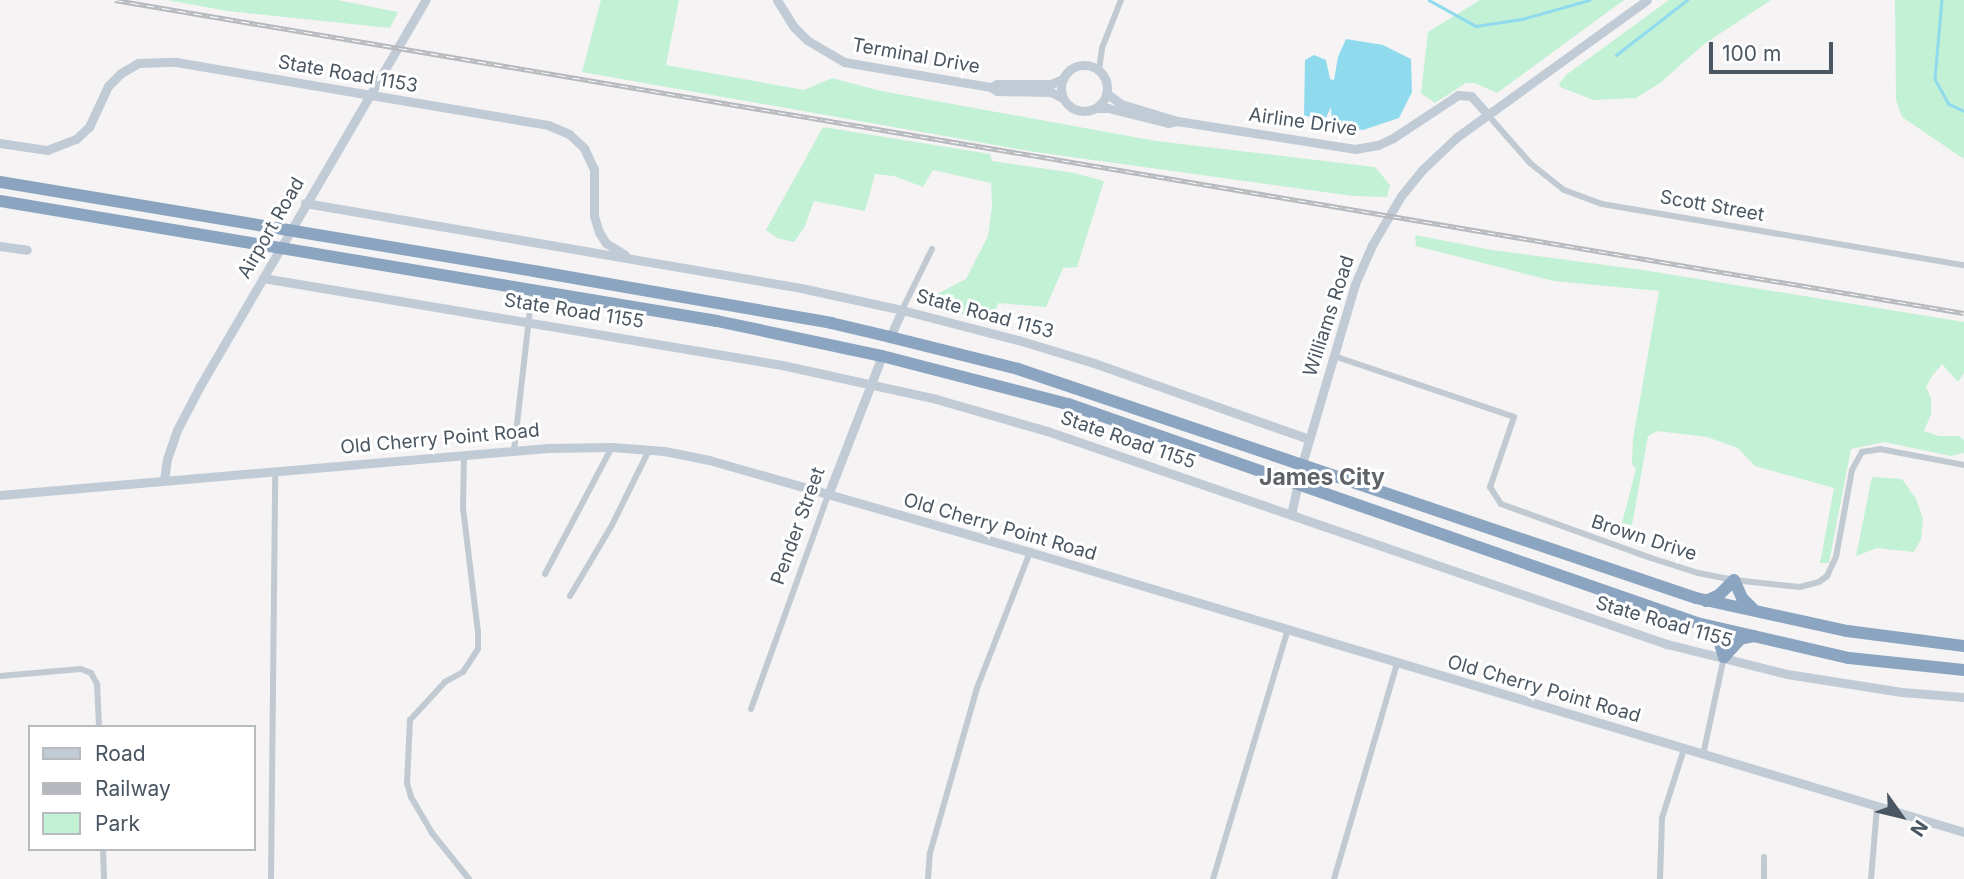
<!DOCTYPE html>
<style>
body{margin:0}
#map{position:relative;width:1964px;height:879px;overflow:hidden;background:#f5f3f3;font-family:Inter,sans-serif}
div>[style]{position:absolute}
.green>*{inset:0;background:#c3f1d5}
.water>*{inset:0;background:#90daee}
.stream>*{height:2.5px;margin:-1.25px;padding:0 1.25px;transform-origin:1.25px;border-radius:1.25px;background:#90daee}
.street>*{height:6px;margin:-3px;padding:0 3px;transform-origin:3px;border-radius:3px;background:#c1cad2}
.secondary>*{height:9px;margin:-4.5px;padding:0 4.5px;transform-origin:4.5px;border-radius:4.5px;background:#c1cbd6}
.secondary>.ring{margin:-4.5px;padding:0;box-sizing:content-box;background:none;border:9px solid #c1cbd6;border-radius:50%}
.highway>*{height:12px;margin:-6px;padding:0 6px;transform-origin:6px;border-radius:6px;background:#8ba5c1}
.rail>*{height:5px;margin-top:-2.5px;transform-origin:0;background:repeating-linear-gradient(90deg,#fff 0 8px,#b5b8bd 0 16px);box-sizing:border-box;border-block:2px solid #b5b8bd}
span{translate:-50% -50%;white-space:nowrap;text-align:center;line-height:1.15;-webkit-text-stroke:6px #fff;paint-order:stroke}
.street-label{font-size:19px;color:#4a5661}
.quarter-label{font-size:23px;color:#5f6368;font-weight:700}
.legend{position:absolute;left:28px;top:725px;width:228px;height:126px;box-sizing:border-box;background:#fff;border:2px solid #b7bbc0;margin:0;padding:9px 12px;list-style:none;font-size:21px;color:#4a5661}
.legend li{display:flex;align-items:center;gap:14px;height:35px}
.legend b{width:35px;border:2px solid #b7bbc0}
.north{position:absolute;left:1866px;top:781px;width:70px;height:70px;-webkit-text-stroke:5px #fff;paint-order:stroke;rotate:124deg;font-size:19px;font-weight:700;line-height:28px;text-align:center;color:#4a5661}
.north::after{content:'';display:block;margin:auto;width:24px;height:32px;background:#4a5661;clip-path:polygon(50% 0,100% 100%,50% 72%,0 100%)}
.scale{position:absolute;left:1709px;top:42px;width:124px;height:32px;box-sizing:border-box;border:4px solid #4a5661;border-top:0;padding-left:9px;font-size:21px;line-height:24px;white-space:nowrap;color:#4a5661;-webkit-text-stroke:5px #fff;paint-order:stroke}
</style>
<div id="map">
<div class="green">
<i style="clip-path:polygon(167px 0,337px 0,398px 12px,390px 28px,228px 11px)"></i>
<i style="clip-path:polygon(601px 0,679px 0,666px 65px,804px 90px,832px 78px,881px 91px,1156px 141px,1375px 167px,1390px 185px,1387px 197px,1353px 196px,1035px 152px,582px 72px)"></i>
<i style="clip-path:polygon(1480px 0,1624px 0,1497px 93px,1475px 83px,1466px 83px,1435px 103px,1421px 93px,1428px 32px)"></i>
<i style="clip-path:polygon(1669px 0,1771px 0,1704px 44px,1660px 83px,1636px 98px,1594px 100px,1560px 87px,1559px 84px,1566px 75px)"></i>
<i style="clip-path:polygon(1895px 0,1964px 0,1964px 159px,1902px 117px,1896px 100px)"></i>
<i style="clip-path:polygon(823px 127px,990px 154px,992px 161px,1074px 173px,1104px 181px,1077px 267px,1063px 268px,1046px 307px,998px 303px,993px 322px,920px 303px,966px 279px,988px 236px,992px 206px,991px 183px,933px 170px,923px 187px,894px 176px,875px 174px,865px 211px,814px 201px,804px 228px,794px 242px,777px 238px,766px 230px)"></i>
<i style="clip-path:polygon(1415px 235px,1492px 250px,1643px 270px,1964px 322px,1964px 373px,1958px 382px,1942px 364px,1932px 376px,1926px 387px,1931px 398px,1931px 414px,1924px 431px,1939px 436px,1958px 436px,1964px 440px,1964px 453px,1951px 456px,1884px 442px,1851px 449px,1829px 563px,1820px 563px,1834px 488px,1755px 466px,1738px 448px,1707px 437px,1657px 431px,1648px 436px,1632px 525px,1622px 523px,1636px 469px,1632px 464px,1633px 439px,1659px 291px,1554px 281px,1416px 246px)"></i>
<i style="clip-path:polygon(1872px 477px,1902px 479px,1916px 499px,1923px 519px,1921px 539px,1914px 552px,1877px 548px,1856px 556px)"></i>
</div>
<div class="water">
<i style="clip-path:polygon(1346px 39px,1383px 45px,1411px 59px,1412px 92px,1399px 118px,1363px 130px,1332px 125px,1331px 107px,1324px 122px,1304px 115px,1305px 60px,1314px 55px,1326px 60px,1330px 79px,1334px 80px,1338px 57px)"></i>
</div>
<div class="stream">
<i style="left:1429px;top:0;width:54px;rotate:29deg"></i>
<i style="left:1476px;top:26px;width:47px;rotate:-8.7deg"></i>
<i style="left:1522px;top:19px;width:70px;rotate:-15.8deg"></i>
<i style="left:1942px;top:0;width:79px;rotate:95.1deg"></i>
<i style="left:1935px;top:79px;width:29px;rotate:61deg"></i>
<i style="left:1949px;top:104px;width:17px;rotate:25deg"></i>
<i style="left:1616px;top:55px;width:90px;rotate:-37.8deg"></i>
</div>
<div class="street">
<i style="left:1099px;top:70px;width:22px;rotate:-82deg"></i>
<i style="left:1102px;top:48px;width:52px;rotate:-68.4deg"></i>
<i style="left:1487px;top:114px;width:65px;rotate:48.7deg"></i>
<i style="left:1530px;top:163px;width:43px;rotate:38.5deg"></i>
<i style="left:1564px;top:190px;width:40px;rotate:20.2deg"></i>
<i style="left:1602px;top:204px;width:367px;rotate:9.6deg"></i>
<i style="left:902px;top:310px;width:68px;rotate:-63.8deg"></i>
<i style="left:1334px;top:356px;width:190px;rotate:18.7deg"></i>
<i style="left:1514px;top:417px;width:74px;rotate:108.9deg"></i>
<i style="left:1490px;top:487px;width:20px;rotate:57deg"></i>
<i style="left:1501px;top:504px;width:159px;rotate:19.8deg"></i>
<i style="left:1651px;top:558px;width:49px;rotate:17.7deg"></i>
<i style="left:1698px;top:573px;width:37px;rotate:11deg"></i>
<i style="left:1734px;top:580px;width:66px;rotate:6.1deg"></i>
<i style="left:1800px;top:587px;width:20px;rotate:-15deg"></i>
<i style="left:1819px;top:582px;width:10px;rotate:-37deg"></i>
<i style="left:1827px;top:576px;width:21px;rotate:-65deg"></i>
<i style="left:1836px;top:557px;width:88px;rotate:-79.6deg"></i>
<i style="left:1852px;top:470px;width:21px;rotate:-61deg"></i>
<i style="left:1862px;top:452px;width:18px;rotate:-9deg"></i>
<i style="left:1880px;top:449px;width:86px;rotate:10.8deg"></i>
<i style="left:514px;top:450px;width:159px;rotate:-83.5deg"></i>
<i style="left:464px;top:455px;width:53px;rotate:91.1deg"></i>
<i style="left:463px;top:508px;width:125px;rotate:83.1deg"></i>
<i style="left:478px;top:632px;width:17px;rotate:90deg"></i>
<i style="left:478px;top:649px;width:27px;rotate:123deg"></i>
<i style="left:463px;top:672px;width:21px;rotate:151deg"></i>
<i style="left:445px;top:682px;width:52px;rotate:132.6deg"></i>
<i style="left:410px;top:720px;width:63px;rotate:92.7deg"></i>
<i style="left:407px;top:783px;width:15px;rotate:74deg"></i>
<i style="left:411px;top:797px;width:42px;rotate:59.7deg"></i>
<i style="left:432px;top:833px;width:59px;rotate:51.2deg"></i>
<i style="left:545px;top:574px;width:144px;rotate:-62.2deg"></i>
<i style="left:570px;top:596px;width:82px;rotate:-59.4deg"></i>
<i style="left:612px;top:525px;width:84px;rotate:-63.7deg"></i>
<i style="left:0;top:676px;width:81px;rotate:-4.9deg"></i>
<i style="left:81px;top:669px;width:11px;rotate:22deg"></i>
<i style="left:91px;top:673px;width:13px;rotate:61deg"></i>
<i style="left:97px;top:684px;width:43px;rotate:87.3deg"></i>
<i style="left:751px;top:709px;width:227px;rotate:-70.2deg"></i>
<i style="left:1703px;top:755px;width:100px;rotate:-77.9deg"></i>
<i style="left:103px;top:849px;width:30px;rotate:88deg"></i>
<i style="left:1764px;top:857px;width:22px;rotate:90deg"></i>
<i style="left:271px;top:879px;width:408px;rotate:-89.4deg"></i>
<i style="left:928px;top:879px;width:26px;rotate:-86deg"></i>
<i style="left:930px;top:853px;width:172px;rotate:-74.1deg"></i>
<i style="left:977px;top:688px;width:146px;rotate:-68.7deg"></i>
<i style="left:1213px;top:879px;width:261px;rotate:-73.3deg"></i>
<i style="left:1334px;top:879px;width:224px;rotate:-73.7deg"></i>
<i style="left:1660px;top:879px;width:61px;rotate:-88.1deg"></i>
<i style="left:1662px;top:818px;width:72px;rotate:-72.3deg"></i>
<i style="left:1871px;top:879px;width:72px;rotate:-85.2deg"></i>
</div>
<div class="secondary">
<i style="left:777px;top:0;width:32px;rotate:58deg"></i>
<i style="left:794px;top:27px;width:18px;rotate:45deg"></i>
<i style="left:807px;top:40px;width:43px;rotate:30.7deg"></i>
<i style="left:844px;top:62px;width:149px;rotate:9.7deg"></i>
<i style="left:991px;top:87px;width:7px;rotate:34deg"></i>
<i style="left:997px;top:91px;width:54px;rotate:1.1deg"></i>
<i style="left:1051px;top:92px;width:13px;rotate:27deg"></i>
<i class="ring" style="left:1061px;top:65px;width:37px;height:37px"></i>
<i style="left:991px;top:87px;width:7px;rotate:-27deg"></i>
<i style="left:997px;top:84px;width:54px"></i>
<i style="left:1051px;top:84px;width:13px;rotate:-23deg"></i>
<i style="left:1106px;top:93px;width:19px;rotate:36deg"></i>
<i style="left:1121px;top:104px;width:59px;rotate:16.9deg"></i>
<i style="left:1177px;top:121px;width:180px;rotate:8.9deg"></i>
<i style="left:1355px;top:149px;width:23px;rotate:-10deg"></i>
<i style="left:1378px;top:145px;width:17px;rotate:-25deg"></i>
<i style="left:1393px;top:138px;width:78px;rotate:-33.5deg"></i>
<i style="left:1458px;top:95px;width:13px;rotate:4deg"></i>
<i style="left:1471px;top:96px;width:24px;rotate:48deg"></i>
<i style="left:1096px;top:108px;width:12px"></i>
<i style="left:1108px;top:108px;width:62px;rotate:14deg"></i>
<i style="left:1168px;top:123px;width:9px;rotate:-13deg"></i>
<i style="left:0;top:143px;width:48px;rotate:8.5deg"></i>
<i style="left:47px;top:150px;width:31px;rotate:-21deg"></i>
<i style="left:76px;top:139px;width:18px;rotate:-43deg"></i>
<i style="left:89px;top:127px;width:45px;rotate:-65.1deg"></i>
<i style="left:108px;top:86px;width:18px;rotate:-45deg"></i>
<i style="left:121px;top:73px;width:20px;rotate:-30deg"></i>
<i style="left:138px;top:63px;width:38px;rotate:-2deg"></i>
<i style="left:176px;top:62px;width:377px;rotate:9.6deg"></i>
<i style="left:548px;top:125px;width:23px;rotate:23deg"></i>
<i style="left:569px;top:134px;width:21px;rotate:43deg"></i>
<i style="left:584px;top:148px;width:23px;rotate:65deg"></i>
<i style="left:594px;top:169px;width:47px;rotate:90deg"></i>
<i style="left:594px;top:216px;width:17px;rotate:73deg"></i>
<i style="left:599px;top:232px;width:13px;rotate:58deg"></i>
<i style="left:606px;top:243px;width:22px;rotate:32deg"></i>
<i style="left:305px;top:203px;width:503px;rotate:9.72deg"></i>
<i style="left:801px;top:288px;width:103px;rotate:12.3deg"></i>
<i style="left:902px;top:310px;width:120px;rotate:14.5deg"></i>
<i style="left:1018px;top:340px;width:79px;rotate:16.8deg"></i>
<i style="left:1094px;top:363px;width:228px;rotate:19.5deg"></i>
<i style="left:0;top:246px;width:27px;rotate:8deg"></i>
<i style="left:263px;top:278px;width:526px;rotate:9.52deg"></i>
<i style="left:782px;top:365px;width:158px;rotate:12.4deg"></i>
<i style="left:936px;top:399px;width:116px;rotate:16.1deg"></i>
<i style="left:1047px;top:431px;width:656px;rotate:18.96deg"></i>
<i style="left:1667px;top:644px;width:124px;rotate:14deg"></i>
<i style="left:1787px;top:674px;width:116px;rotate:8.9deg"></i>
<i style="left:1902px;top:692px;width:62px;rotate:4.6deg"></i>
<i style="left:890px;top:337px;width:30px;rotate:-66deg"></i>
<i style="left:164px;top:480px;width:21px;rotate:-82deg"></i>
<i style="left:167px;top:459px;width:31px;rotate:-71deg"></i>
<i style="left:177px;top:430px;width:50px;rotate:-62.4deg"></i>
<i style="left:200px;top:386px;width:447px;rotate:-59.7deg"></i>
<i style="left:0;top:495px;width:550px;rotate:-4.9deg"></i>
<i style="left:548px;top:448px;width:64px;rotate:-0.9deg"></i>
<i style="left:612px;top:447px;width:52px;rotate:4.4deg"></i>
<i style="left:664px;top:451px;width:46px;rotate:11.3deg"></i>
<i style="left:709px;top:460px;width:334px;rotate:16deg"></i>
<i style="left:1030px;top:552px;width:975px;rotate:16.69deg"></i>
<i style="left:828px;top:495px;width:149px;rotate:-68.8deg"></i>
<i style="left:1291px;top:515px;width:52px;rotate:-77.8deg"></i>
<i style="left:1302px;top:464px;width:188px;rotate:-73.6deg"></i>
<i style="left:1355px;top:284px;width:43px;rotate:-66.4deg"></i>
<i style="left:1372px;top:245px;width:57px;rotate:-59.4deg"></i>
<i style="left:1401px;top:196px;width:33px;rotate:-51deg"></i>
<i style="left:1422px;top:170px;width:48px;rotate:-43.3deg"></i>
<i style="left:1457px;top:137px;width:234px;rotate:-35.8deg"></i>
</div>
<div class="highway">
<i style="left:0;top:182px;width:541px;rotate:9.46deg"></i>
<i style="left:534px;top:271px;width:302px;rotate:9.9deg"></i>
<i style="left:831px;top:323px;width:61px;rotate:13.3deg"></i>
<i style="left:890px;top:337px;width:132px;rotate:14deg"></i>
<i style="left:1018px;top:369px;width:716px;rotate:18.66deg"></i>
<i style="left:1696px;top:598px;width:155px;rotate:12.3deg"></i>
<i style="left:1847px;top:631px;width:118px;rotate:7.3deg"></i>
<i style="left:0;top:201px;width:727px;rotate:9.5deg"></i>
<i style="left:717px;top:321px;width:169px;rotate:12deg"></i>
<i style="left:882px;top:356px;width:192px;rotate:14.5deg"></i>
<i style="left:1068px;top:404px;width:666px;rotate:19.2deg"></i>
<i style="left:1697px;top:623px;width:156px;rotate:13deg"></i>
<i style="left:1849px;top:658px;width:116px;rotate:6deg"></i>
<i style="left:1706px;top:601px;width:14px;rotate:-25deg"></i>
<i style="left:1719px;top:595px;width:21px;rotate:-45deg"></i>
<i style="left:1734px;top:580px;width:20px;rotate:66deg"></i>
<i style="left:1742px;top:598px;width:17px;rotate:45deg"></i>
<i style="left:1707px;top:627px;width:12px;rotate:35deg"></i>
<i style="left:1717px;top:634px;width:24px;rotate:73deg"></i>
<i style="left:1724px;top:657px;width:24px;rotate:-48deg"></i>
<i style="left:1740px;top:639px;width:14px;rotate:-12deg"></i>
</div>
<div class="rail">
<i style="left:115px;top:0;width:1875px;rotate:9.61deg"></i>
</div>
<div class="street-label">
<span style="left:916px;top:56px;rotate:10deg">Terminal Drive</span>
<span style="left:348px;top:74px;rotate:10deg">State Road 1153</span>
<span style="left:1303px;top:122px;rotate:8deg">Airline Drive</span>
<span style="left:1712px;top:206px;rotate:10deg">Scott Street</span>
<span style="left:271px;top:228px;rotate:-60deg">Airport Road</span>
<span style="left:574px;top:311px;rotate:9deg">State Road 1155</span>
<span style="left:985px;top:314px;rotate:15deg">State Road 1153</span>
<span style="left:1329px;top:316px;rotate:-72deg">Williams Road</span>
<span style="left:440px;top:439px;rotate:-5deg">Old Cherry Point Road</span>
<span style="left:1128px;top:440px;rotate:19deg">State Road 1155</span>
<span style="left:798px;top:526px;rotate:-70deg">Pender Street</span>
<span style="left:1000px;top:527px;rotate:16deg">Old Cherry Point Road</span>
<span style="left:1644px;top:538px;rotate:18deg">Brown Drive</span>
<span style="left:1664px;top:622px;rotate:16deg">State Road 1155</span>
<span style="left:1544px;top:689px;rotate:16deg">Old Cherry Point Road</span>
</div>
<div class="quarter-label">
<span style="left:1322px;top:477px">James City</span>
</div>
<ul class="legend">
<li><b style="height:9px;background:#c1cbd6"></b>Road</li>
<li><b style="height:9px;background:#b5b8bd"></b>Railway</li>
<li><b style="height:19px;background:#c3f1d5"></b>Park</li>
</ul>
<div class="north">N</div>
<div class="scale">100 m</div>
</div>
